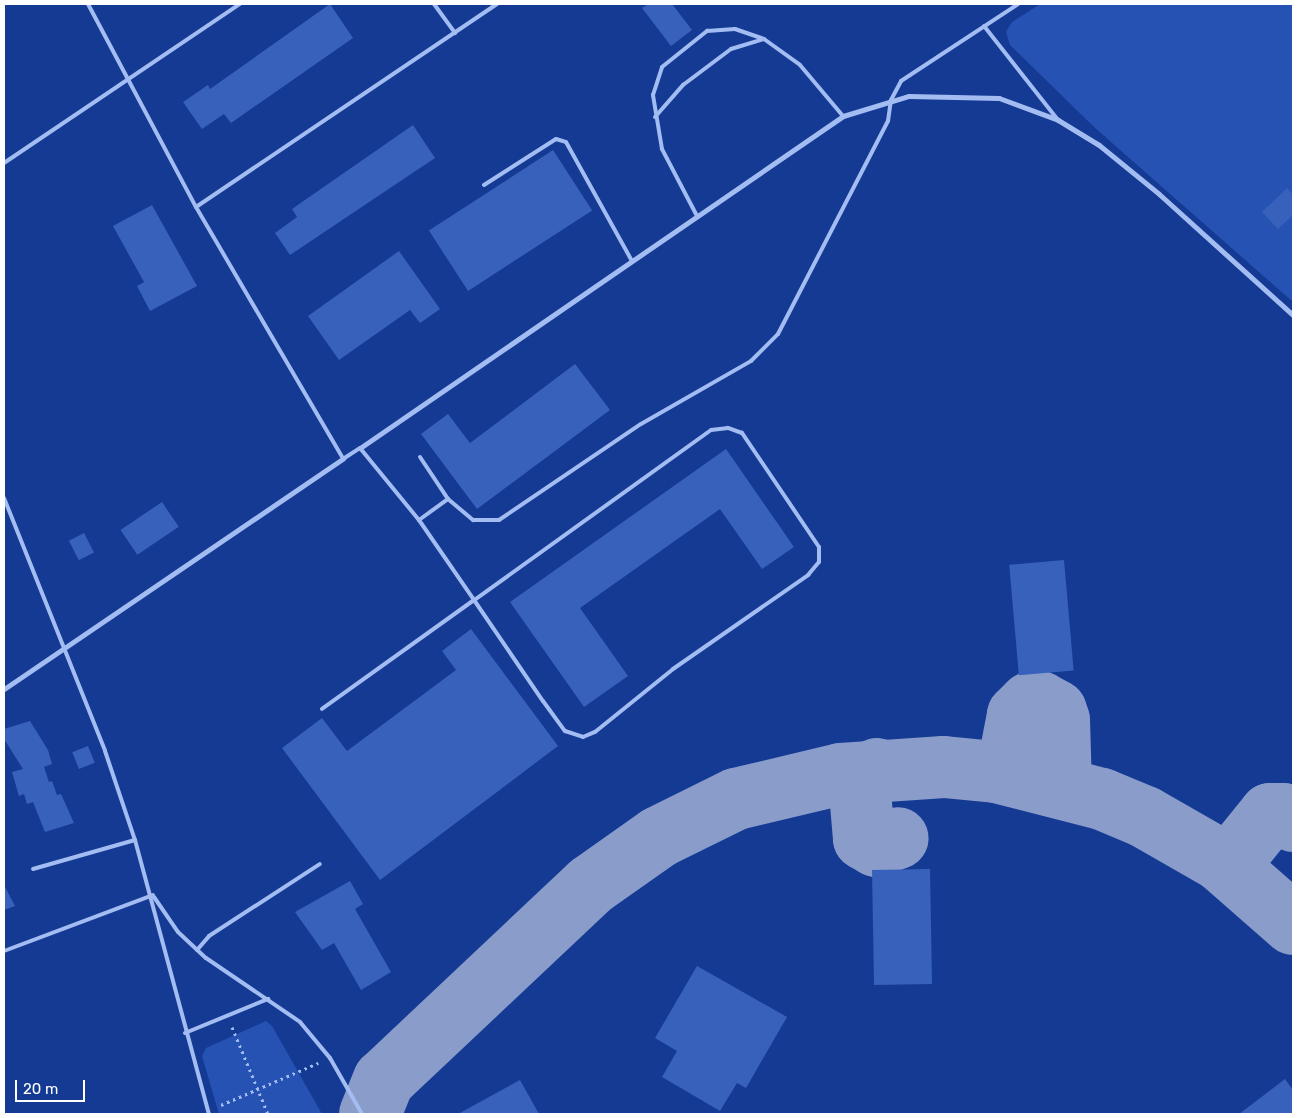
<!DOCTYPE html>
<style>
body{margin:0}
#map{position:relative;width:1297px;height:1118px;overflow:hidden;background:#143a94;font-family:Rubik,sans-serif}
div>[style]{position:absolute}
.green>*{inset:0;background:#2653b3}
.taxiway>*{height:62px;margin:-31px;padding:0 31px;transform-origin:31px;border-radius:31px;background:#8a9cca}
.building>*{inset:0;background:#3861bb;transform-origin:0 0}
.path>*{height:3px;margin-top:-1.5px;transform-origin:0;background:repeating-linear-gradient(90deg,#a3bcf2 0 2.5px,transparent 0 6.5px)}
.service>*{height:4px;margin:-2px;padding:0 2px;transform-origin:2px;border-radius:2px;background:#a3bcf2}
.minor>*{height:5px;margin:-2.5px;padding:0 2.5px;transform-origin:2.5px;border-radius:2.5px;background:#a3bcf2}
span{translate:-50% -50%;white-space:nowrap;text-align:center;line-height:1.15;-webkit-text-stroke:4px #143a94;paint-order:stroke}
.frame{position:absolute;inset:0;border:5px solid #fff;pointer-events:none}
.scale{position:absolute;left:15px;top:1080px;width:70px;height:22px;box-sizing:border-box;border:2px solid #fff;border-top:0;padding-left:6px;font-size:15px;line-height:18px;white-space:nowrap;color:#fff;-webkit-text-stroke:4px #143a94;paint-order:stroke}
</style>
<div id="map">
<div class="green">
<i style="clip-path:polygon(1040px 4px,1293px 4px,1293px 302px,1094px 127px,1010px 45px,1006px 32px,1012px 22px)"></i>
<i style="clip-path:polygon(266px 1021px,272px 1026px,322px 1114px,219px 1114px,202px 1056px,206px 1048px)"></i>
</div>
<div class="taxiway">
<i style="left:877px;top:769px;width:13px;rotate:141deg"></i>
<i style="left:867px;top:777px;width:17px;rotate:115deg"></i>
<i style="left:860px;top:792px;width:47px;rotate:85.1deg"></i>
<i style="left:864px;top:839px;width:14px;rotate:30deg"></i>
<i style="left:876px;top:846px;width:23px;rotate:-20deg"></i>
<i style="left:1018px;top:777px;width:17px;rotate:-121deg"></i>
<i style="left:1009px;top:762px;width:48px;rotate:-79.2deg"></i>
<i style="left:1018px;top:715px;width:17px;rotate:-45deg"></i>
<i style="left:1030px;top:703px;width:10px;rotate:-6deg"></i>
<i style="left:1040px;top:702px;width:18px;rotate:29deg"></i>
<i style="left:1056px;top:711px;width:9px;rotate:72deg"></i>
<i style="left:1059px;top:720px;width:66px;rotate:88.3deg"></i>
<i style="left:1220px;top:860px;width:16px;rotate:-14deg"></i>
<i style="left:1236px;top:856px;width:54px;rotate:-51deg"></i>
<i style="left:1270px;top:814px;width:13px"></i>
<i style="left:1283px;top:814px;width:12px;rotate:35deg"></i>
<i style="left:370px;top:1114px;width:37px;rotate:-68deg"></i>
<i style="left:384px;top:1080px;width:284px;rotate:-43.3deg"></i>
<i style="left:591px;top:885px;width:83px;rotate:-35.2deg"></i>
<i style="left:659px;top:837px;width:86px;rotate:-26.3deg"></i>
<i style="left:736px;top:799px;width:108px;rotate:-13.4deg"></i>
<i style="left:841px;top:774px;width:103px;rotate:-3.9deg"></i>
<i style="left:944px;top:767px;width:52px;rotate:5.5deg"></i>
<i style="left:996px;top:772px;width:109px;rotate:14.3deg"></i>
<i style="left:1102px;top:799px;width:47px;rotate:22.7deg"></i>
<i style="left:1145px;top:817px;width:86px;rotate:29.8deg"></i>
<i style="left:1220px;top:860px;width:97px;rotate:41.2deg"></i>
</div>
<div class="building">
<i style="clip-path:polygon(330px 4px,353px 38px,231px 123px,224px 114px,202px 129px,183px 102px,208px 85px,210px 89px)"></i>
<i style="clip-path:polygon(648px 4px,672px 4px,692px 30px,671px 46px,642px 8px)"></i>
<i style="clip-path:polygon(413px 125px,435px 158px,290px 255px,275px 233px,297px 217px,292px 209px)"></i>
<i style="left:553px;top:150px;width:72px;height:148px;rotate:57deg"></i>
<i style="clip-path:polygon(1287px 188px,1293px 195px,1293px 215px,1278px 229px,1262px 212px)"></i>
<i style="clip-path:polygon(152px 205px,197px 286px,150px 311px,137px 286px,144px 282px,113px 226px)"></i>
<i style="clip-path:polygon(399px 251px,440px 309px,420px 323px,410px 310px,339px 360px,308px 316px)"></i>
<i style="clip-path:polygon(575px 364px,610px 410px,477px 509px,421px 434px,448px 414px,470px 443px)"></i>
<i style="clip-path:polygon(726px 449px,794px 547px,762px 569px,720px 509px,580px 608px,628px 676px,584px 707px,510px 602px)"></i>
<i style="left:162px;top:502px;width:30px;height:50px;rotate:56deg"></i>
<i style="left:84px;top:533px;width:22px;height:17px;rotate:63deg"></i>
<i style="left:1064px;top:560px;width:111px;height:55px;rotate:85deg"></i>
<i style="clip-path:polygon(471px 629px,558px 746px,380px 880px,282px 748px,322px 718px,347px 751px,456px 670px,442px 651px)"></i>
<i style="clip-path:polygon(30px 721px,48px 750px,52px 764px,44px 767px,49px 782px,52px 781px,57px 795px,61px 794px,74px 823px,45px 832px,33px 802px,27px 804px,24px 794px,19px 796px,12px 772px,23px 769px,4px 739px,4px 729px)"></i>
<i style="left:88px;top:746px;width:18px;height:17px;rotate:68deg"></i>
<i style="left:930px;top:869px;width:115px;height:58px;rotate:89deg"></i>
<i style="clip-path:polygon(350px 881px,363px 904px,355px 909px,391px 972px,361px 990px,334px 943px,322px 950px,295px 912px)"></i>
<i style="clip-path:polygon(4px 885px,15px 906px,4px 910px)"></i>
<i style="clip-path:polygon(697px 966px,787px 1017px,746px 1088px,737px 1083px,720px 1111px,662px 1077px,677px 1051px,655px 1038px)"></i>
<i style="clip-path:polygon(1285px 1079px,1293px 1090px,1293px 1114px,1239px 1114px)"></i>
<i style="clip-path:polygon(520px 1080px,539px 1114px,458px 1114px)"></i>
</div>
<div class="path">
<i style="left:232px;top:1027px;width:94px;rotate:67.5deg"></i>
<i style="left:221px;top:1105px;width:106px;rotate:-23.4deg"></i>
</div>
<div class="service">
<i style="left:88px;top:4px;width:230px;rotate:62deg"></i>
<i style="left:196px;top:207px;width:292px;rotate:59.7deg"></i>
<i style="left:343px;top:459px;width:20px;rotate:-33deg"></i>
<i style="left:360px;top:448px;width:93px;rotate:50.7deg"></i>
<i style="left:419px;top:520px;width:97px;rotate:55.5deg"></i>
<i style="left:474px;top:600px;width:122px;rotate:55.7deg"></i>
<i style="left:543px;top:701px;width:37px;rotate:54deg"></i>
<i style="left:565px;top:731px;width:19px;rotate:18deg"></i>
<i style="left:583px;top:737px;width:13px;rotate:-23deg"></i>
<i style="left:595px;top:732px;width:100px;rotate:-38.9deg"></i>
<i style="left:673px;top:669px;width:165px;rotate:-34.8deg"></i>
<i style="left:808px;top:575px;width:17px;rotate:-50deg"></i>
<i style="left:819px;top:562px;width:15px;rotate:-90deg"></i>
<i style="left:819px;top:547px;width:138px;rotate:-124deg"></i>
<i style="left:742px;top:433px;width:15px;rotate:-160deg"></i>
<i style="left:728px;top:428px;width:17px;rotate:173deg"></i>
<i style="left:711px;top:430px;width:292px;rotate:144.3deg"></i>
<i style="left:474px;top:600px;width:187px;rotate:144.4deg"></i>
<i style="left:434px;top:4px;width:36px;rotate:54deg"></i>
<i style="left:984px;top:26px;width:120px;rotate:51.8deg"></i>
<i style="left:655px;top:117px;width:43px;rotate:-48.8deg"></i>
<i style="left:683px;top:85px;width:60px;rotate:-36.9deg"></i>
<i style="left:731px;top:49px;width:34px;rotate:-17deg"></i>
<i style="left:4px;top:163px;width:285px;rotate:-34deg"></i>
<i style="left:484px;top:185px;width:85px;rotate:-32.6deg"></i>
<i style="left:556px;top:139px;width:10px;rotate:17deg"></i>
<i style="left:566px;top:142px;width:136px;rotate:61deg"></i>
<i style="left:196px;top:207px;width:363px;rotate:-34deg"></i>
<i style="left:697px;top:216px;width:76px;rotate:-117.6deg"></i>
<i style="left:662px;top:149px;width:55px;rotate:-99.5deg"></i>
<i style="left:653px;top:95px;width:29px;rotate:-72deg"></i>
<i style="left:662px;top:67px;width:58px;rotate:-38.7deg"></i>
<i style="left:707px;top:31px;width:28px;rotate:-4deg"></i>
<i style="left:735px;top:29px;width:31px;rotate:19deg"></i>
<i style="left:764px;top:39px;width:44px;rotate:35.8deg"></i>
<i style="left:800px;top:65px;width:67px;rotate:49.9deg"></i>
<i style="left:420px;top:457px;width:50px;rotate:56.3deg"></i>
<i style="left:448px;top:499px;width:33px;rotate:40deg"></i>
<i style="left:473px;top:520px;width:26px"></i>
<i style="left:499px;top:520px;width:171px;rotate:-34.1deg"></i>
<i style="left:641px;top:424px;width:127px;rotate:-29.8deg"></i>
<i style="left:751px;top:361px;width:38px;rotate:-45deg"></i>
<i style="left:778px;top:334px;width:240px;rotate:-62.7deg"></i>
<i style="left:888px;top:121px;width:21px;rotate:-82deg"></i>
<i style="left:891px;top:100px;width:21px;rotate:-62deg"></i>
<i style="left:901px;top:81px;width:140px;rotate:-33.3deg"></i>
<i style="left:4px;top:498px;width:272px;rotate:68.2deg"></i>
<i style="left:105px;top:751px;width:94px;rotate:71.4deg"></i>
<i style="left:135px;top:840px;width:284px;rotate:74.9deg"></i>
<i style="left:419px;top:520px;width:36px;rotate:-36deg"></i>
<i style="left:33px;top:869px;width:106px;rotate:-15.9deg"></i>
<i style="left:154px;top:897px;width:42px;rotate:55.6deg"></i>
<i style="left:178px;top:932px;width:38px;rotate:43deg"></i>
<i style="left:206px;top:958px;width:114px;rotate:34.2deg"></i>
<i style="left:300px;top:1022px;width:47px;rotate:50.2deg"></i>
<i style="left:330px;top:1058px;width:64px;rotate:60.3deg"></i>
<i style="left:197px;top:950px;width:18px;rotate:-49deg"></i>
<i style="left:209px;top:936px;width:132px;rotate:-33deg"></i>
<i style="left:4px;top:951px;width:159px;rotate:-20.6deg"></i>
<i style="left:185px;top:1033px;width:90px;rotate:-22.3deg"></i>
</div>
<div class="minor">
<i style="left:360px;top:448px;width:586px;rotate:-34.5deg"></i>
<i style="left:843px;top:116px;width:69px;rotate:-16.9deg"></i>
<i style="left:909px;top:96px;width:90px;rotate:1.3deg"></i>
<i style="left:999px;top:98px;width:63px;rotate:20.4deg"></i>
<i style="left:1058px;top:120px;width:48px;rotate:31.4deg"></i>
<i style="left:1099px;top:145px;width:77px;rotate:39.2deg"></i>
<i style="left:1159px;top:194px;width:181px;rotate:42.1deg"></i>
<i style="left:4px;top:689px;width:410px;rotate:-34.2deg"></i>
</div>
<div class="frame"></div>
<div class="scale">20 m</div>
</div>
